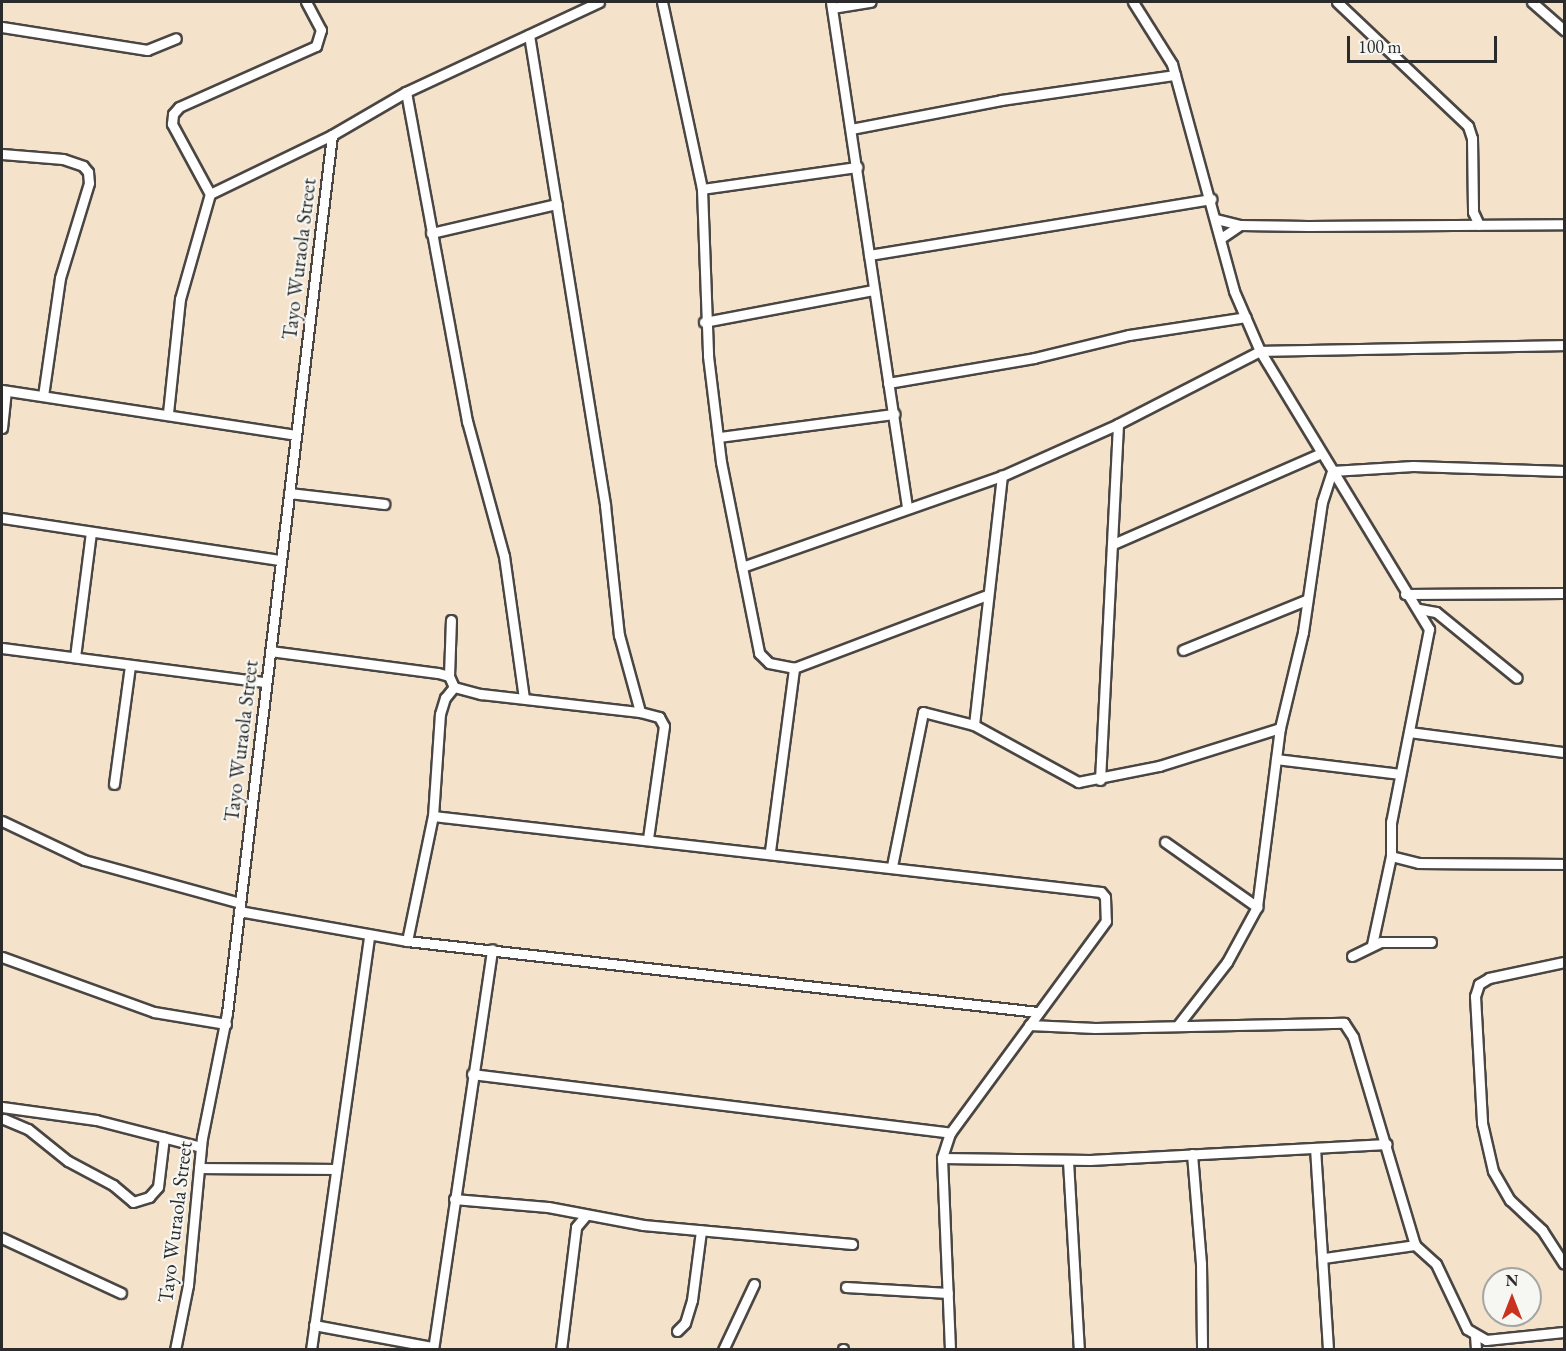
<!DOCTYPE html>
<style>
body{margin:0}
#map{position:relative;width:1566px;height:1351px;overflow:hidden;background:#f4e2cb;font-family:"EB Garamond",serif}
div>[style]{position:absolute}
.roads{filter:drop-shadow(2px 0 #494643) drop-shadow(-2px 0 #494643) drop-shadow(0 2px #494643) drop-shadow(0 -2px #494643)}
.minor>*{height:9px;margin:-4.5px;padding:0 4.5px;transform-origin:4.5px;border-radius:4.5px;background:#fff}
span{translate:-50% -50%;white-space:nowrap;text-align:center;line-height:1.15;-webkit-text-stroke:4.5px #f6f6f2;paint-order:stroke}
.street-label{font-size:21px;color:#2b2b2b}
.frame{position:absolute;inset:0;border:3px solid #2b2b2b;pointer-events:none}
.north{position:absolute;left:1482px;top:1267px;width:60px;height:60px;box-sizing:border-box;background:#f6f6f2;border:2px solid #a5a5a2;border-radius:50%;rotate:0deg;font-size:16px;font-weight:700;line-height:24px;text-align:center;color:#2b2b2b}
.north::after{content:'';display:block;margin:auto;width:21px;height:27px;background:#c8321e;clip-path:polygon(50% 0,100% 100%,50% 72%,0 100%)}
.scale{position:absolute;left:1347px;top:36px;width:150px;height:27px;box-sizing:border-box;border:3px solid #2b2b2b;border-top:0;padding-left:8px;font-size:18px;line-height:21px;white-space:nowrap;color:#2b2b2b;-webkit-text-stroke:4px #f6f6f2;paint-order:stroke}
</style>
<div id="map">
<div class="roads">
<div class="minor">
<i style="left:662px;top:2px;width:191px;rotate:77.9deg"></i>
<i style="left:702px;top:189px;width:167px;rotate:87.9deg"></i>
<i style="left:708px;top:356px;width:107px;rotate:83deg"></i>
<i style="left:721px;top:462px;width:195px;rotate:78.7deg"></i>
<i style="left:759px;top:653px;width:14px;rotate:45deg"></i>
<i style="left:769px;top:663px;width:25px;rotate:11deg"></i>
<i style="left:794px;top:668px;width:204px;rotate:-20.7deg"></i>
<i style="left:831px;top:2px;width:511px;rotate:81.44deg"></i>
<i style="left:1133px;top:2px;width:73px;rotate:57.8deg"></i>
<i style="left:1172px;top:64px;width:235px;rotate:74.7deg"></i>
<i style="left:1234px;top:291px;width:65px;rotate:66.6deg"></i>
<i style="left:1260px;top:351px;width:325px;rotate:58.7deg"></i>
<i style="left:1429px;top:629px;width:197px;rotate:101.1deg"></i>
<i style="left:1391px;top:822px;width:34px;rotate:90deg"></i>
<i style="left:1391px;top:856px;width:91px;rotate:102.1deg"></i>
<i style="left:1337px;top:2px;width:180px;rotate:43.4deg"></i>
<i style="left:1468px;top:126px;width:13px;rotate:72deg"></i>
<i style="left:1472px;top:138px;width:74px;rotate:89.2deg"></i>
<i style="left:1473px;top:212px;width:14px;rotate:65deg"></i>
<i style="left:1532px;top:2px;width:43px;rotate:41.2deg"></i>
<i style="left:832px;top:8px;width:39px;rotate:-9deg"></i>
<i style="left:2px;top:27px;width:147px;rotate:9deg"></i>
<i style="left:147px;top:50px;width:31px;rotate:-22deg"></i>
<i style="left:529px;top:35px;width:476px;rotate:80.8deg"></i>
<i style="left:605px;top:505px;width:131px;rotate:83.9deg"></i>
<i style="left:619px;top:635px;width:80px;rotate:74.7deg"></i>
<i style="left:640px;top:712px;width:20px;rotate:15deg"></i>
<i style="left:659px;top:717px;width:10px;rotate:61deg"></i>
<i style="left:664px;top:726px;width:114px;rotate:98.1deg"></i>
<i style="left:406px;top:92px;width:335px;rotate:79.5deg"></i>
<i style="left:467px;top:421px;width:140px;rotate:74.7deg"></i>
<i style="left:504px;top:556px;width:143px;rotate:82deg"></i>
<i style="left:851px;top:129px;width:153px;rotate:-10.9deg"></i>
<i style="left:1001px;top:100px;width:176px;rotate:-8.2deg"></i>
<i style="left:2px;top:154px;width:61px;rotate:4.7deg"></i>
<i style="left:63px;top:159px;width:21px;rotate:19deg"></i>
<i style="left:83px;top:166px;width:8px;rotate:50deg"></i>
<i style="left:88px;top:172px;width:11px;rotate:85deg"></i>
<i style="left:89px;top:183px;width:99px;rotate:107deg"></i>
<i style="left:60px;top:278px;width:119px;rotate:98.2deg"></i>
<i style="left:702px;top:189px;width:157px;rotate:-8.1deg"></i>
<i style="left:210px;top:194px;width:136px;rotate:-25.8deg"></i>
<i style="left:332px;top:135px;width:86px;rotate:-30.2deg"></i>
<i style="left:406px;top:92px;width:213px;rotate:-25deg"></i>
<i style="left:1216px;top:219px;width:25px;rotate:14deg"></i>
<i style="left:1240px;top:225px;width:68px;rotate:0.8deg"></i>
<i style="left:1308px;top:226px;width:256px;rotate:-0.4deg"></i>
<i style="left:431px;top:233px;width:129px;rotate:-13deg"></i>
<i style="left:1221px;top:238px;width:23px;rotate:-34deg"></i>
<i style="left:869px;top:255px;width:347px;rotate:-9.3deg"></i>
<i style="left:704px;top:322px;width:173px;rotate:-10.7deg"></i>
<i style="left:888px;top:383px;width:148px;rotate:-9.7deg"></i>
<i style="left:1034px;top:358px;width:98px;rotate:-13.6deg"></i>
<i style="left:1129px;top:335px;width:118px;rotate:-8.7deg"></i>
<i style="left:2px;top:390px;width:297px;rotate:8.7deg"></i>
<i style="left:168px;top:413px;width:115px;rotate:-84deg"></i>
<i style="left:180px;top:299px;width:109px;rotate:-74.1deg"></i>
<i style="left:210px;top:194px;width:80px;rotate:-118.5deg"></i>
<i style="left:172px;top:124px;width:10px;rotate:-84deg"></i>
<i style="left:173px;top:114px;width:9px;rotate:-49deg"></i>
<i style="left:179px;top:107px;width:150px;rotate:-24deg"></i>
<i style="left:316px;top:46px;width:17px;rotate:-73deg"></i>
<i style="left:321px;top:30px;width:32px;rotate:-118deg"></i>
<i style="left:2px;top:428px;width:37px;rotate:-84deg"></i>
<i style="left:719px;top:437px;width:177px;rotate:-7.5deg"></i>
<i style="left:289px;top:493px;width:96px;rotate:6.6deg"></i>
<i style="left:2px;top:518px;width:281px;rotate:8.6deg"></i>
<i style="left:1113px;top:544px;width:227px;rotate:-23.6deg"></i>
<i style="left:742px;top:567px;width:275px;rotate:-19.3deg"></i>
<i style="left:1002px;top:476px;width:127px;rotate:-24.1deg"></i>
<i style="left:1118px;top:424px;width:160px;rotate:-27.2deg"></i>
<i style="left:1260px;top:351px;width:304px;rotate:-1.1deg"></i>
<i style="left:1405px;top:594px;width:159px;rotate:-0.4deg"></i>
<i style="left:1419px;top:609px;width:17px;rotate:10deg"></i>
<i style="left:1436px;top:612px;width:104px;rotate:39.2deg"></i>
<i style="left:2px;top:648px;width:265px;rotate:7.4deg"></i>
<i style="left:1183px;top:650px;width:133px;rotate:-22.1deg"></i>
<i style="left:270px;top:651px;width:169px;rotate:7.5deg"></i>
<i style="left:438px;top:673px;width:11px;rotate:15deg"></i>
<i style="left:449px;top:676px;width:12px;rotate:66deg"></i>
<i style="left:75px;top:657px;width:126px;rotate:-82.7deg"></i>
<i style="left:449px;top:676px;width:56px;rotate:-88deg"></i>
<i style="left:454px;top:687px;width:28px;rotate:15deg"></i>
<i style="left:481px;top:694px;width:160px;rotate:6.5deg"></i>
<i style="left:974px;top:725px;width:251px;rotate:-83.6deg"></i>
<i style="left:1409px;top:732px;width:156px;rotate:7.4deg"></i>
<i style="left:1276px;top:759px;width:125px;rotate:6.9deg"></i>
<i style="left:1100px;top:780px;width:356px;rotate:-87.1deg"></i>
<i style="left:114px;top:784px;width:120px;rotate:-82.3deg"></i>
<i style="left:433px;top:816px;width:672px;rotate:6.49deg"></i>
<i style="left:1101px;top:892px;width:6px;rotate:51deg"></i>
<i style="left:1105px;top:897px;width:24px;rotate:88deg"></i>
<i style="left:1106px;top:921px;width:263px;rotate:126.3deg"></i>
<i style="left:950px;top:1133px;width:26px;rotate:108deg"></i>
<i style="left:942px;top:1158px;width:192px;rotate:87.6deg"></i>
<i style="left:2px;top:821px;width:91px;rotate:25.4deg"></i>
<i style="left:84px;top:860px;width:162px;rotate:15.4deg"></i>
<i style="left:1165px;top:842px;width:113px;rotate:35.2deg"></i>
<i style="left:770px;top:851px;width:185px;rotate:-82.5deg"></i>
<i style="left:1391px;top:856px;width:29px;rotate:14deg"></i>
<i style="left:1419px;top:863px;width:145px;rotate:0.4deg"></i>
<i style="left:892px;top:866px;width:157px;rotate:-78.6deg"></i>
<i style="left:923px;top:712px;width:53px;rotate:14.3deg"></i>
<i style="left:974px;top:725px;width:119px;rotate:28.7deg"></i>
<i style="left:1078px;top:782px;width:83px;rotate:-11.2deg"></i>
<i style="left:1159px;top:766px;width:127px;rotate:-17.4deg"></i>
<i style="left:239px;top:911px;width:171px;rotate:10.1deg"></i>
<i style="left:407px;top:941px;width:635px;rotate:6.42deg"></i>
<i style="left:407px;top:941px;width:128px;rotate:-78.3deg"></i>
<i style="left:433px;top:816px;width:102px;rotate:-86.1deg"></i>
<i style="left:440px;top:714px;width:17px;rotate:-73deg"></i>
<i style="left:445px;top:698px;width:14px;rotate:-51deg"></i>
<i style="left:1352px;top:956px;width:32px;rotate:-26deg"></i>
<i style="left:1381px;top:942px;width:50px"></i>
<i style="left:2px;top:957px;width:162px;rotate:19.9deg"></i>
<i style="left:154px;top:1012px;width:73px;rotate:9.5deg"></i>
<i style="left:1564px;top:962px;width:77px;rotate:168deg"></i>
<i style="left:1489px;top:978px;width:12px;rotate:149deg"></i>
<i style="left:1479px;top:984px;width:13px;rotate:108deg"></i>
<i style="left:1475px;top:996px;width:127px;rotate:86.8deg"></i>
<i style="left:1482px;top:1123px;width:49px;rotate:77.1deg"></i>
<i style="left:1493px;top:1171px;width:34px;rotate:60deg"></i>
<i style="left:1510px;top:1200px;width:44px;rotate:43.2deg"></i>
<i style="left:1542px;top:1230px;width:40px;rotate:57.1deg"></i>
<i style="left:1029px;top:1025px;width:66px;rotate:2.6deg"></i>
<i style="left:1095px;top:1028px;width:249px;rotate:-1.2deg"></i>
<i style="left:1344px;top:1023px;width:17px;rotate:57deg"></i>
<i style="left:1353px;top:1037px;width:217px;rotate:73.4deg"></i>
<i style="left:1415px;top:1245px;width:28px;rotate:42deg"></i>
<i style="left:1436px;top:1264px;width:72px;rotate:64.5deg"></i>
<i style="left:1467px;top:1329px;width:22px;rotate:30deg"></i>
<i style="left:1486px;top:1340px;width:78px;rotate:-5.9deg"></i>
<i style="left:1178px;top:1025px;width:80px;rotate:-52.1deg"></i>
<i style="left:1227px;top:962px;width:63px;rotate:-61.4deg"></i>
<i style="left:1257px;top:907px;width:180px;rotate:-82.7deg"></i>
<i style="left:1280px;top:728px;width:99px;rotate:-76.5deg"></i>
<i style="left:1303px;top:632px;width:131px;rotate:-81.7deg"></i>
<i style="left:1322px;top:502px;width:33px;rotate:-72deg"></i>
<i style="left:1332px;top:471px;width:81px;rotate:-3.5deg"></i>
<i style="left:1413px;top:466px;width:151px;rotate:1.9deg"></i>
<i style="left:472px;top:1074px;width:482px;rotate:7deg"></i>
<i style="left:2px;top:1107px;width:95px;rotate:7.9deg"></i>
<i style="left:96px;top:1120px;width:108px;rotate:14.4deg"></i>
<i style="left:4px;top:1119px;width:26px;rotate:23deg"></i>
<i style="left:28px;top:1129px;width:51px;rotate:38.7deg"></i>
<i style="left:68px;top:1161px;width:51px;rotate:28.1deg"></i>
<i style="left:113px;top:1185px;width:26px;rotate:40deg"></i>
<i style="left:133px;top:1202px;width:17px;rotate:-17deg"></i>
<i style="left:149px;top:1197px;width:13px;rotate:-48deg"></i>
<i style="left:158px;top:1187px;width:50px;rotate:-83.2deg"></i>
<i style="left:1315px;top:1148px;width:202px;rotate:86.3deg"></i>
<i style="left:1192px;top:1154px;width:109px;rotate:85.3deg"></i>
<i style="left:1201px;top:1263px;width:87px;rotate:89.3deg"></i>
<i style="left:942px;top:1158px;width:148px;rotate:0.8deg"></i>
<i style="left:1090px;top:1160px;width:297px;rotate:-3.1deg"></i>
<i style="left:1068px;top:1161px;width:189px;rotate:86.7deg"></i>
<i style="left:199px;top:1168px;width:136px;rotate:0.4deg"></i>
<i style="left:454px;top:1199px;width:94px;rotate:4.9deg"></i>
<i style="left:548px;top:1207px;width:97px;rotate:10.7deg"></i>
<i style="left:643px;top:1225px;width:210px;rotate:5.2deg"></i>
<i style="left:2px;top:1238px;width:131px;rotate:24.8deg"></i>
<i style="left:1324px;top:1258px;width:92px;rotate:-8.1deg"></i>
<i style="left:846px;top:1287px;width:102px;rotate:3.4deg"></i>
<i style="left:314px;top:1325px;width:121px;rotate:10.5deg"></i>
<i style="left:677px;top:1331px;width:11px;rotate:-45deg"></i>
<i style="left:685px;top:1323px;width:24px;rotate:-73deg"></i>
<i style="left:692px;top:1300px;width:70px;rotate:-82.6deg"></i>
<i style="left:1475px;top:1335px;width:15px;rotate:86deg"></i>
<i style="left:175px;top:1350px;width:66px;rotate:-78.7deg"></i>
<i style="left:188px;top:1285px;width:148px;rotate:-84.6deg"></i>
<i style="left:202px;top:1138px;width:127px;rotate:-78.7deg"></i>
<i style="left:227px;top:1013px;width:884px;rotate:-83.18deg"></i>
<i style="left:311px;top:1350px;width:418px;rotate:-82deg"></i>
<i style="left:433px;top:1350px;width:405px;rotate:-81.6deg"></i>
<i style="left:561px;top:1350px;width:124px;rotate:-83deg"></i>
<i style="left:576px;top:1227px;width:16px;rotate:-50deg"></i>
<i style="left:723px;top:1350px;width:73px;rotate:-64.8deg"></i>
<i style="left:843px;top:1350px;width:1px;rotate:-90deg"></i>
</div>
</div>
<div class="street-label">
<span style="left:299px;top:259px;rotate:-83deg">Tayo Wuraola Street</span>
<span style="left:241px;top:741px;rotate:-83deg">Tayo Wuraola Street</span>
<span style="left:175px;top:1222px;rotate:-83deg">Tayo Wuraola Street</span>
</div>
<div class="frame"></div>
<div class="north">N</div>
<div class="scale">100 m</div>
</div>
